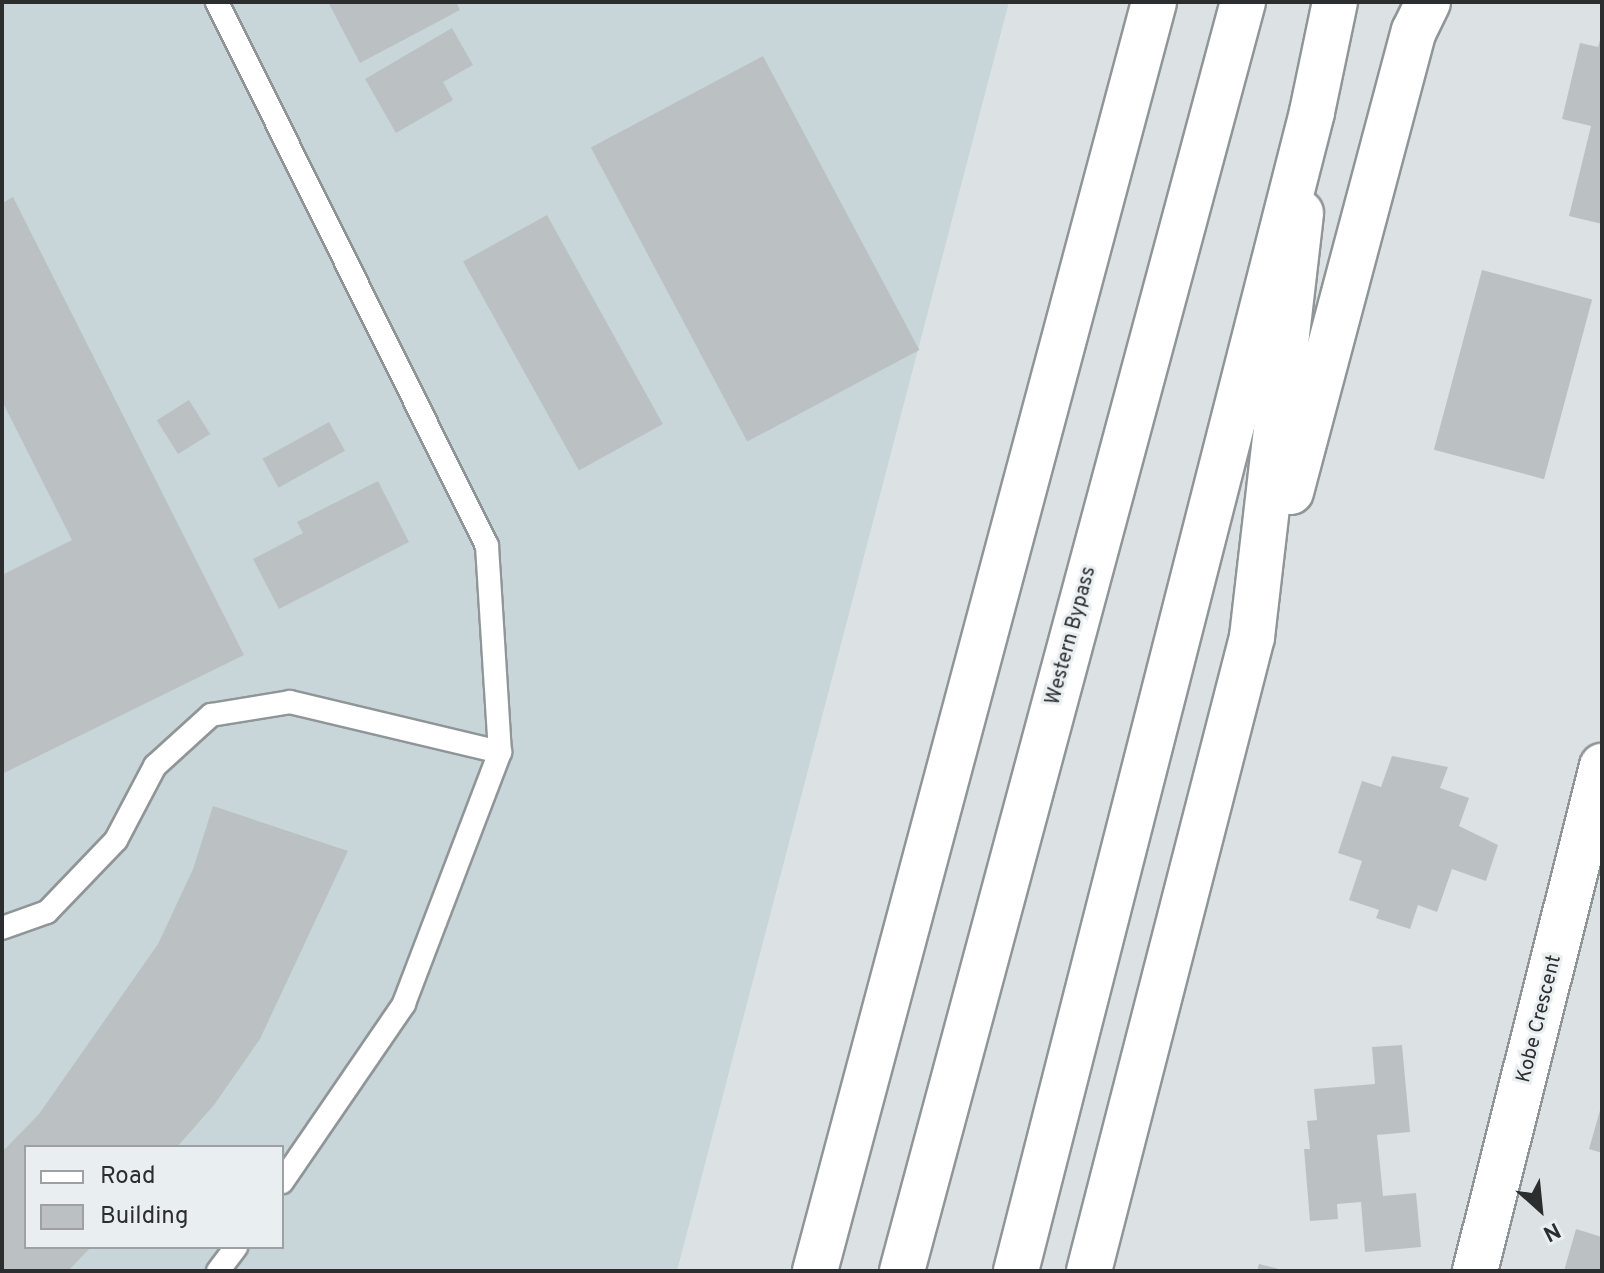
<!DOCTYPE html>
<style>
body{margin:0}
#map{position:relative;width:1604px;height:1273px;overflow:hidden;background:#dce2e4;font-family:Overpass,sans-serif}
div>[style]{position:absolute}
.built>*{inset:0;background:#c8d6da}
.building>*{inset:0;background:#bbc1c3;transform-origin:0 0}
.roads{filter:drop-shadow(2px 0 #909597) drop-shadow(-2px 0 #909597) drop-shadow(0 2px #909597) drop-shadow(0 -2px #909597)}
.service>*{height:22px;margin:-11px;padding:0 11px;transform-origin:11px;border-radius:11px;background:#fff}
.minor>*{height:44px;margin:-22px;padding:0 22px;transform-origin:22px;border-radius:22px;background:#fff}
.primary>*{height:44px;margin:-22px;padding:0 22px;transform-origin:22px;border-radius:22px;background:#fff}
.trunk>*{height:44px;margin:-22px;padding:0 22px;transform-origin:22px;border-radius:22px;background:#fff}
span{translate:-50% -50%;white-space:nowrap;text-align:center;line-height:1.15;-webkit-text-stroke:6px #e9eff1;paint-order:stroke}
.street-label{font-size:20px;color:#2b2d2e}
.frame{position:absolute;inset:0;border:4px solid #2b2d2e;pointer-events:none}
.legend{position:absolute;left:24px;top:1145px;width:260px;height:104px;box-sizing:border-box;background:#e9eff1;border:2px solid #9da1a3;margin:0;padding:10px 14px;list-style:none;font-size:24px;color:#2b2d2e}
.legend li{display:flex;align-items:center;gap:16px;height:40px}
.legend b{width:40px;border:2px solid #9da1a3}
.north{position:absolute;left:1500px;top:1169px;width:80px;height:80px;-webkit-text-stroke:6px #e9eff1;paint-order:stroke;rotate:153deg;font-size:22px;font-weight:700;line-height:32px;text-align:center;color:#2b2d2e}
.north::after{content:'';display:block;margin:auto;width:28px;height:36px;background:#2b2d2e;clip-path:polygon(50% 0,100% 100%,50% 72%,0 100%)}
</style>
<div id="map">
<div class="built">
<i style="clip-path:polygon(evenodd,2px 2px,1009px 2px,677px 1271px,2px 1271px,2px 2px,26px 1147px,282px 1147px,282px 1247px,26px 1247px,26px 1147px)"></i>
</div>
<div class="building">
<i style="clip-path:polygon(328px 2px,456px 2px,460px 10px,360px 63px)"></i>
<i style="clip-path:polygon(452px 28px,473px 65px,443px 82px,453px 100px,396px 133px,365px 79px)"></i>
<i style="clip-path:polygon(1602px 33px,1602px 224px,1569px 216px,1591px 126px,1562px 119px,1580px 43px,1598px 47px)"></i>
<i style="left:763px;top:56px;width:333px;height:195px;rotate:62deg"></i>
<i style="clip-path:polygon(13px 197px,244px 655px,2px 774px,2px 575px,72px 540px,2px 401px,2px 203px)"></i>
<i style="left:547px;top:215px;width:239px;height:96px;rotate:61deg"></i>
<i style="left:1482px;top:270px;width:114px;height:186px;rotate:15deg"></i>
<i style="left:189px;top:400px;width:40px;height:38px;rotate:58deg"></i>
<i style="left:329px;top:422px;width:33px;height:76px;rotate:61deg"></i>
<i style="clip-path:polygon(378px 481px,409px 542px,279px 609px,253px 559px,303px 533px,297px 522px)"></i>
<i style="clip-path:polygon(1392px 756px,1448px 767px,1440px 788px,1469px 798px,1459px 826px,1498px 845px,1486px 881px,1452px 869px,1437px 912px,1418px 905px,1410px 929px,1376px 918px,1379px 910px,1349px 900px,1362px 861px,1338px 853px,1362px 781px,1381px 787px)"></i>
<i style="clip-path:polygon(213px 806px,348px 851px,260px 1039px,214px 1105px,177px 1147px,26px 1147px,26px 1247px,91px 1247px,68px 1271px,2px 1271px,2px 1152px,39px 1114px,158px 944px,193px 869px)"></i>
<i style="clip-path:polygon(1402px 1045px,1410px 1132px,1377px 1135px,1383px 1196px,1416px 1193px,1421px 1247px,1365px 1252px,1361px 1202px,1337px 1204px,1338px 1219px,1310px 1221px,1304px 1149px,1310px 1149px,1307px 1121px,1317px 1120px,1314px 1089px,1375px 1084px,1372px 1047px)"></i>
<i style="clip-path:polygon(1601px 1107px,1602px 1107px,1602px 1153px,1589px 1149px)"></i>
<i style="clip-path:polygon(1576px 1229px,1602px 1237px,1602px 1271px,1564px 1271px)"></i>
<i style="clip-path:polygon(1259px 1264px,1283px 1270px,1283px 1271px,1257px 1271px)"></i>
</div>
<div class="roads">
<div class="service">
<i style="left:217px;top:2px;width:607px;rotate:63.6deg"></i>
<i style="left:487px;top:546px;width:206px;rotate:86.4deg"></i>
<i style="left:500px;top:752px;width:270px;rotate:110.9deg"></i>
<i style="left:404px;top:1004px;width:216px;rotate:124.4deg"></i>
<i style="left:2px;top:928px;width:48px;rotate:-19.6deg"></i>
<i style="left:47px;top:912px;width:100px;rotate:-46.2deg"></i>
<i style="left:116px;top:840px;width:84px;rotate:-62.2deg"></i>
<i style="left:155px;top:766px;width:76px;rotate:-42.3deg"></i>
<i style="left:211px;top:715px;width:80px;rotate:-9.3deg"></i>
<i style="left:290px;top:702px;width:216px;rotate:13.4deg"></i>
<i style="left:218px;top:1271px;width:30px;rotate:-53deg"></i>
</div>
<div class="minor">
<i style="left:1475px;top:1271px;width:521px;rotate:-75.88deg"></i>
</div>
<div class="primary">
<i style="left:1291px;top:492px;width:477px;rotate:-75.1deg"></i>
<i style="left:1414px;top:31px;width:32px;rotate:-64deg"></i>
<i style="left:815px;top:1271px;width:1313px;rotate:-75.04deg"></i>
<i style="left:1089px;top:1271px;width:655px;rotate:-75.58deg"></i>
<i style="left:1252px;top:637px;width:427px;rotate:-83.4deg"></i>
</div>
<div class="trunk">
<i style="left:902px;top:1271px;width:1314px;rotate:-74.96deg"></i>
<i style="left:1016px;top:1271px;width:1196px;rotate:-75.67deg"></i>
<i style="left:1312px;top:112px;width:112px;rotate:-78.2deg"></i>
</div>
</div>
<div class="street-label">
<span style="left:1072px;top:636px;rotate:-75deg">Western Bypass</span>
<span style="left:1540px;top:1019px;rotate:-76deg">Kobe Crescent</span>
</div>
<div class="frame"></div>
<ul class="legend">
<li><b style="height:10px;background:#fff"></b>Road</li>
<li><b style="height:22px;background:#bbc1c3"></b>Building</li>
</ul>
<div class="north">N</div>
</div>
